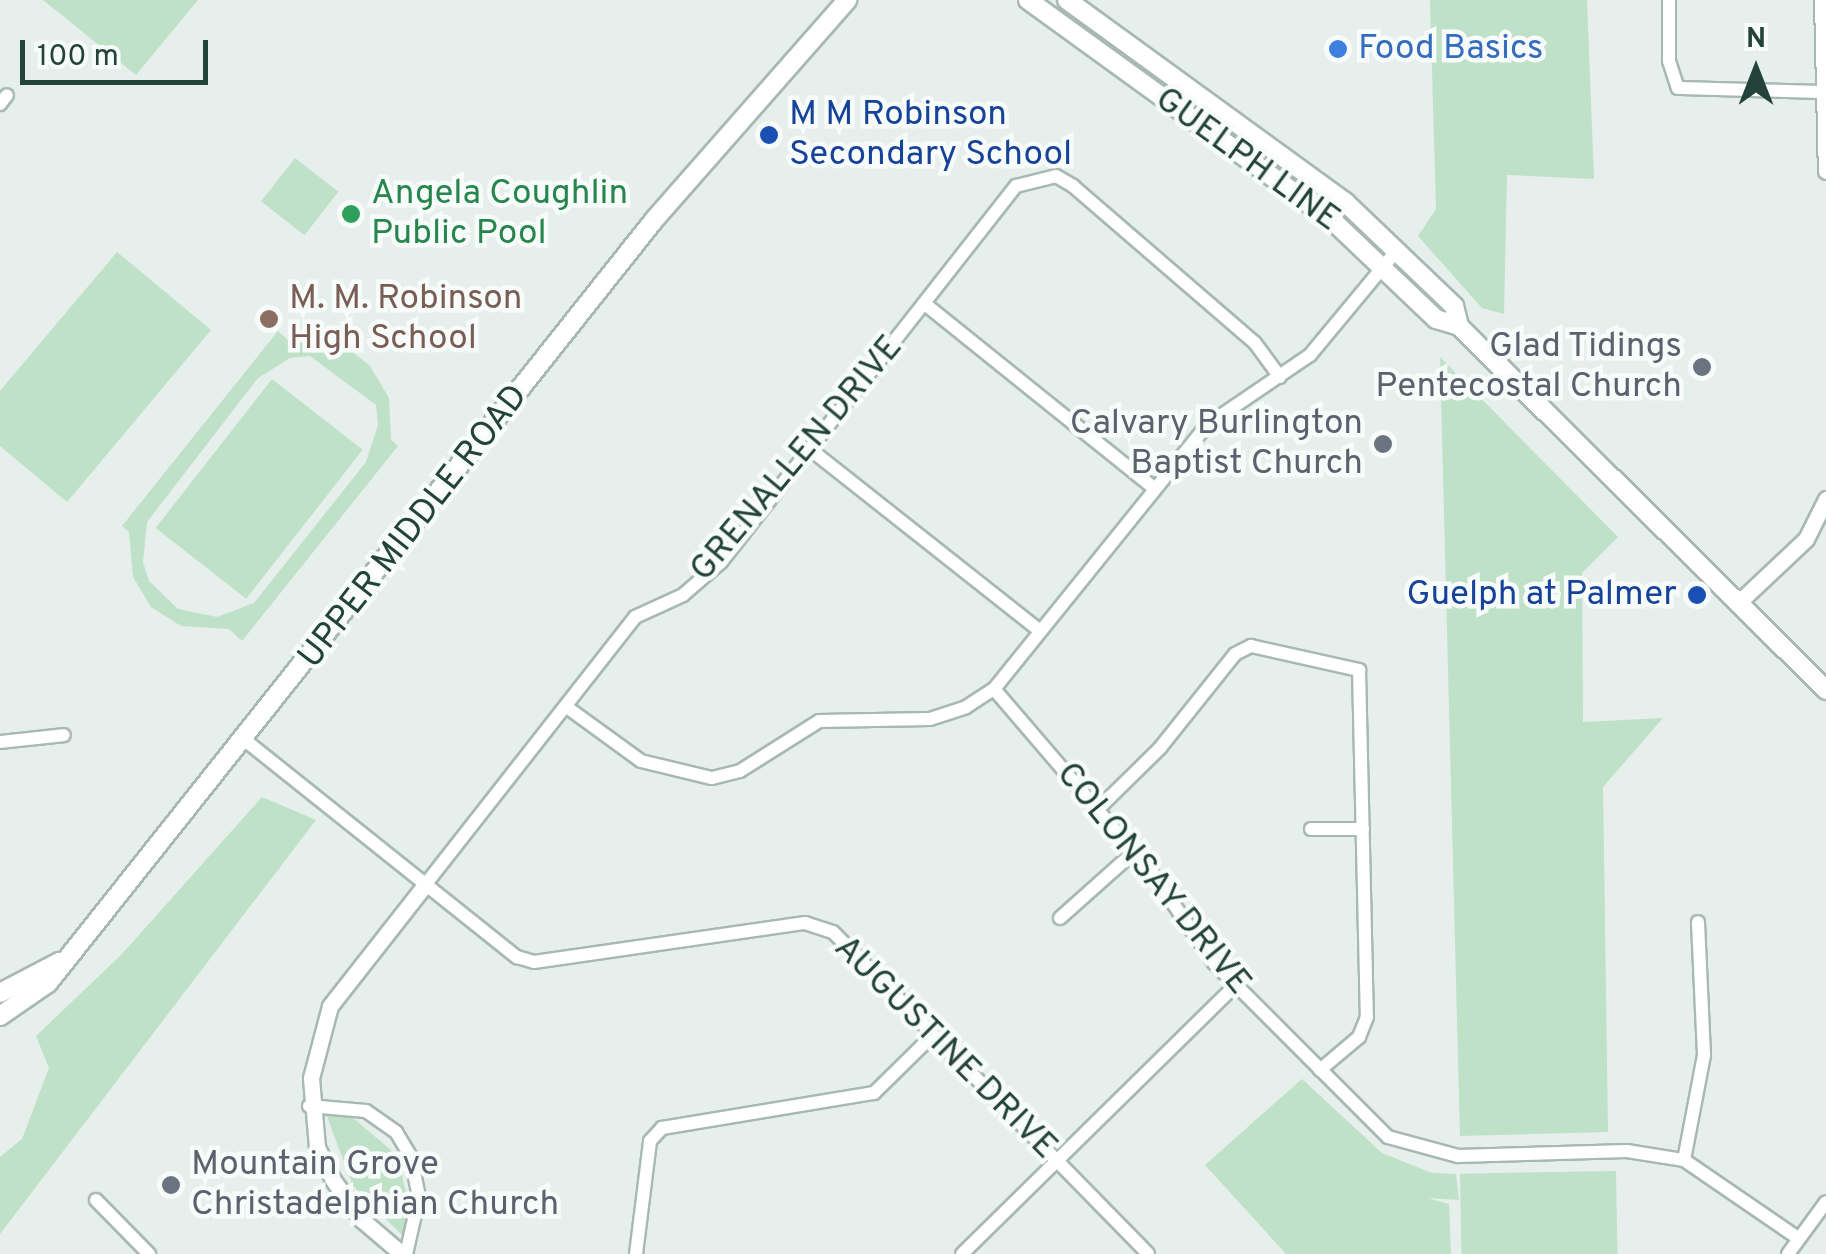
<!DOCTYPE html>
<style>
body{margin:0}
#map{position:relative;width:1826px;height:1254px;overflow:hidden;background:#e6efeb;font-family:Overpass,sans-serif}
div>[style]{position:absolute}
.green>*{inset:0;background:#bee1c7;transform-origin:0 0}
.roads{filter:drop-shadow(2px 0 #a8b8b2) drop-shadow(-2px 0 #a8b8b2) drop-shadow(0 2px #a8b8b2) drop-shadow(0 -2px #a8b8b2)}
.minor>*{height:12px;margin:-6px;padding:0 6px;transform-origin:6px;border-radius:6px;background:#fff}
.tertiary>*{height:15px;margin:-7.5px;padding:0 7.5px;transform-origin:7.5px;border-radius:7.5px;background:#fff}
.secondary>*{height:18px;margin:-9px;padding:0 9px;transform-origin:9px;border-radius:9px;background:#fff}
.dots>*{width:28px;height:28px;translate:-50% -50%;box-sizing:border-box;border:5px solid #f7fbf9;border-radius:50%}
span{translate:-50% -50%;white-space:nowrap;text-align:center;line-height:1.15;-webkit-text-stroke:9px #f7fbf9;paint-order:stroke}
.shop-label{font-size:35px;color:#366cbe}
.left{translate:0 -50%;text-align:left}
.transit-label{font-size:35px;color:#164399}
.right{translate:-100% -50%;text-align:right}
.street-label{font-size:35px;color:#23433a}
.leisure-label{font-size:35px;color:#27864d}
.education-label{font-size:35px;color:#785e54}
.worship-label{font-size:35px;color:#5b616d}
.north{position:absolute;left:1706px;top:20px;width:100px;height:100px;-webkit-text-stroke:8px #f7fbf9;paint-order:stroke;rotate:0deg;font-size:28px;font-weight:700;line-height:40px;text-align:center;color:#23433a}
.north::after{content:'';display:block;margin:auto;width:35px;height:45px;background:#23433a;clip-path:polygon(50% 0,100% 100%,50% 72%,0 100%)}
.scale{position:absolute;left:20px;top:40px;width:188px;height:45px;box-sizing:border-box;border:5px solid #23433a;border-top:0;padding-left:12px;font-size:30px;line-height:35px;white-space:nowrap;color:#23433a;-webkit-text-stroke:8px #f7fbf9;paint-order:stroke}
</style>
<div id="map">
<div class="green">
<i style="clip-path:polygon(43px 0,198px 0,136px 75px)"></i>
<i style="clip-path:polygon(1430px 0,1587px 0,1594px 179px,1507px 175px,1504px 314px,1482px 308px,1418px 236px,1436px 209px)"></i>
<i style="left:295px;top:158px;width:55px;height:55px;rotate:38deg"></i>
<i style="clip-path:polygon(117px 252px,211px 330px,67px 502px,0 446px,0 391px)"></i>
<i style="clip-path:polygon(evenodd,278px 331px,291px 343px,325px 342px,351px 351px,370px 366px,389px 398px,391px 440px,398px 446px,242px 641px,229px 629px,181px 626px,151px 607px,133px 577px,129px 532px,122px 526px,278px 331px,310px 356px,376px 405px,378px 425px,366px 462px,254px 603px,217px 617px,178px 609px,149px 581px,143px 562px,147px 522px,258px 378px,290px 358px,310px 356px)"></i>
<i style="clip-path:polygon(1440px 357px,1618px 537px,1582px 573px,1583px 722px,1663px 718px,1603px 787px,1608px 1132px,1460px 1136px)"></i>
<i style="left:272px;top:379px;width:115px;height:189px;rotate:38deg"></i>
<i style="clip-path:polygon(262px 797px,316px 820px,0 1234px,0 1157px,22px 1139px,49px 1068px,36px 1036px,122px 954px)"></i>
<i style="clip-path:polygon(1302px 1079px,1382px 1153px,1432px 1173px,1456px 1174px,1459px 1200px,1428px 1198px,1449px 1204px,1451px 1254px,1286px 1254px,1205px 1165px)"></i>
<i style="clip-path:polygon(326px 1114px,353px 1118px,398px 1156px,409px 1208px,403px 1236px,353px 1186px)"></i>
<i style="left:1616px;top:1171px;width:83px;height:156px;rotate:89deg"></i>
</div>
<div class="roads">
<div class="minor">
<i style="left:1669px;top:0;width:61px;rotate:90deg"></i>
<i style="left:1669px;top:61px;width:28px;rotate:72deg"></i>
<i style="left:1678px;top:88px;width:146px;rotate:1.6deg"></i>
<i style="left:0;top:104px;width:11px;rotate:-52deg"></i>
<i style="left:925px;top:304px;width:294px;rotate:38.8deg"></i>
<i style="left:811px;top:450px;width:292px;rotate:38.3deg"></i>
<i style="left:994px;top:689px;width:248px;rotate:49.4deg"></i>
<i style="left:1155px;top:877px;width:104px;rotate:55.5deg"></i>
<i style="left:1214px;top:963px;width:246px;rotate:45deg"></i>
<i style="left:1388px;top:1137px;width:73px;rotate:15.2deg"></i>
<i style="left:1458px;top:1156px;width:169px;rotate:-1.7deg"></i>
<i style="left:1627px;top:1151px;width:58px;rotate:9deg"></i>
<i style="left:1684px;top:1160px;width:138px;rotate:34.4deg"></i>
<i style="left:568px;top:708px;width:90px;rotate:36deg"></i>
<i style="left:641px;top:761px;width:73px;rotate:13.5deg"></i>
<i style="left:712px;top:778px;width:29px;rotate:-14deg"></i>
<i style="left:740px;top:771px;width:93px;rotate:-32.3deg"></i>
<i style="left:819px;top:721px;width:111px;rotate:-1deg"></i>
<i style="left:930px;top:719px;width:38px;rotate:-18deg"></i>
<i style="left:966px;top:707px;width:33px;rotate:-33deg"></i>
<i style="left:994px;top:689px;width:339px;rotate:-51.1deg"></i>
<i style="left:1207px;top:425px;width:125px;rotate:-34.2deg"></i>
<i style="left:1310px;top:355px;width:138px;rotate:-50.3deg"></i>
<i style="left:246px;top:741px;width:347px;rotate:38.6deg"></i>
<i style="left:517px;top:957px;width:18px;rotate:16deg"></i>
<i style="left:534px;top:962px;width:274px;rotate:-8.2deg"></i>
<i style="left:805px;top:923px;width:29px;rotate:18deg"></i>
<i style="left:833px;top:932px;width:450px;rotate:45.6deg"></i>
<i style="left:0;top:742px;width:64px;rotate:-6.2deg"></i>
<i style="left:1099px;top:808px;width:86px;rotate:-44.5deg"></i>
<i style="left:1160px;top:748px;width:120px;rotate:-51.4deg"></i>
<i style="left:1235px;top:654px;width:18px;rotate:-27deg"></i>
<i style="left:1251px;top:646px;width:111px;rotate:12.5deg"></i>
<i style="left:1359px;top:670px;width:347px;rotate:88.7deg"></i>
<i style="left:1367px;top:1017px;width:22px;rotate:112deg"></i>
<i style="left:1359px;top:1037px;width:51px;rotate:139.8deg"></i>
<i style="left:1311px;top:829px;width:52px"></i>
<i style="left:425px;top:885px;width:340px;rotate:-51.9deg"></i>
<i style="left:635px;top:617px;width:53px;rotate:-24.6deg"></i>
<i style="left:683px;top:595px;width:50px;rotate:-41deg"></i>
<i style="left:721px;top:562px;width:478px;rotate:-51.9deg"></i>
<i style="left:1016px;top:186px;width:41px;rotate:-14deg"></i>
<i style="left:1056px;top:176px;width:20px;rotate:30deg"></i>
<i style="left:1073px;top:186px;width:240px;rotate:40.8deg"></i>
<i style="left:1255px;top:343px;width:42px;rotate:53.7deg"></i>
<i style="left:1060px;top:918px;width:98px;rotate:-41.7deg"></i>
<i style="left:309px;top:1106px;width:57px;rotate:5deg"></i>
<i style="left:366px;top:1111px;width:37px;rotate:35deg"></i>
<i style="left:396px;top:1132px;width:29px;rotate:59deg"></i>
<i style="left:411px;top:1157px;width:41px;rotate:78.7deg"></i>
<i style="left:419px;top:1197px;width:58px;rotate:102.8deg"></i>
<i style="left:1684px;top:1160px;width:107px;rotate:-79.2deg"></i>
<i style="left:1704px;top:1055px;width:133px;rotate:-92.6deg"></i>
<i style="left:96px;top:1200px;width:76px;rotate:45.5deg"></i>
<i style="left:636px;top:1254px;width:114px;rotate:-82.9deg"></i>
<i style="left:650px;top:1141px;width:18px;rotate:-47deg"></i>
<i style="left:662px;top:1128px;width:215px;rotate:-9.4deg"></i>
<i style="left:874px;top:1093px;width:81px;rotate:-44.5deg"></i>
<i style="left:962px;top:1254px;width:383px;rotate:-44.5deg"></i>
<i style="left:1788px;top:1254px;width:64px;rotate:-53.8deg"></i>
</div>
<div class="tertiary">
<i style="left:1822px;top:0;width:171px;rotate:88.7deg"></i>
<i style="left:1738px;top:603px;width:93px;rotate:-43.3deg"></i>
<i style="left:1806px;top:539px;width:45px;rotate:-63.4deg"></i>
<i style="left:402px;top:1254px;width:52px;rotate:-139.6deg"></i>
<i style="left:362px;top:1220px;width:49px;rotate:-125.9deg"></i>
<i style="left:333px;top:1180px;width:37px;rotate:-116deg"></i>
<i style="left:317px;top:1147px;width:69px;rotate:-95deg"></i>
<i style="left:311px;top:1078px;width:74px;rotate:-75.2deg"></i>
<i style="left:330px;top:1006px;width:154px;rotate:-51.9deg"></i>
</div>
<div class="secondary">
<i style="left:1028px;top:0;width:375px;rotate:35.9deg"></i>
<i style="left:1332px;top:220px;width:144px;rotate:43.6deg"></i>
<i style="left:1436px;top:319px;width:24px;rotate:17deg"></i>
<i style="left:1459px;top:326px;width:517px;rotate:44.76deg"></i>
<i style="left:1067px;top:0;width:344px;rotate:36deg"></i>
<i style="left:1345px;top:202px;width:151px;rotate:43.7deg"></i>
<i style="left:1454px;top:306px;width:21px;rotate:76deg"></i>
<i style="left:0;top:993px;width:67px;rotate:-27.7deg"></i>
<i style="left:0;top:1016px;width:58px;rotate:-34.5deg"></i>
<i style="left:48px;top:983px;width:974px;rotate:-51.54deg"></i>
<i style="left:654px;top:220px;width:293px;rotate:-48.7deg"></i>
</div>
</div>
<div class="dots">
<i style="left:1338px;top:49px;background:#3f7fe0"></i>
<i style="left:769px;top:135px;background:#1a4fb4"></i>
<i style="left:351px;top:214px;background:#2e9e5b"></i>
<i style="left:269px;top:319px;background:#8d6e63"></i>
<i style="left:1702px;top:367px;background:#6b7280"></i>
<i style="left:1383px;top:444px;background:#6b7280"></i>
<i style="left:1697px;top:595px;background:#1a4fb4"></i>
<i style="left:171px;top:1185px;background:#6b7280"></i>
</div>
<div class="shop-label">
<span class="left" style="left:1358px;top:49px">Food Basics</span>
</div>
<div class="transit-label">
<span class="left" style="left:789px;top:135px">M M Robinson<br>Secondary School</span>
<span class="right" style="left:1677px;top:595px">Guelph at Palmer</span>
</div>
<div class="street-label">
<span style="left:1247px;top:160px;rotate:36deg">GUELPH LINE</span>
<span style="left:797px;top:459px;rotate:-50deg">GRENALLEN DRIVE</span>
<span style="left:414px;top:527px;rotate:-52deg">UPPER MIDDLE ROAD</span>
<span style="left:1153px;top:879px;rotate:51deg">COLONSAY DRIVE</span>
<span style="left:945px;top:1048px;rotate:45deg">AUGUSTINE DRIVE</span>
</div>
<div class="leisure-label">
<span class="left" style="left:371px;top:214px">Angela Coughlin<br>Public Pool</span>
</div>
<div class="education-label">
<span class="left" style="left:289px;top:319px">M. M. Robinson<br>High School</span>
</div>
<div class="worship-label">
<span class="right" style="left:1682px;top:367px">Glad Tidings<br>Pentecostal Church</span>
<span class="right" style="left:1363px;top:444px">Calvary Burlington<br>Baptist Church</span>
<span class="left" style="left:191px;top:1185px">Mountain Grove<br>Christadelphian Church</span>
</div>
<div class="north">N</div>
<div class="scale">100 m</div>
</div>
